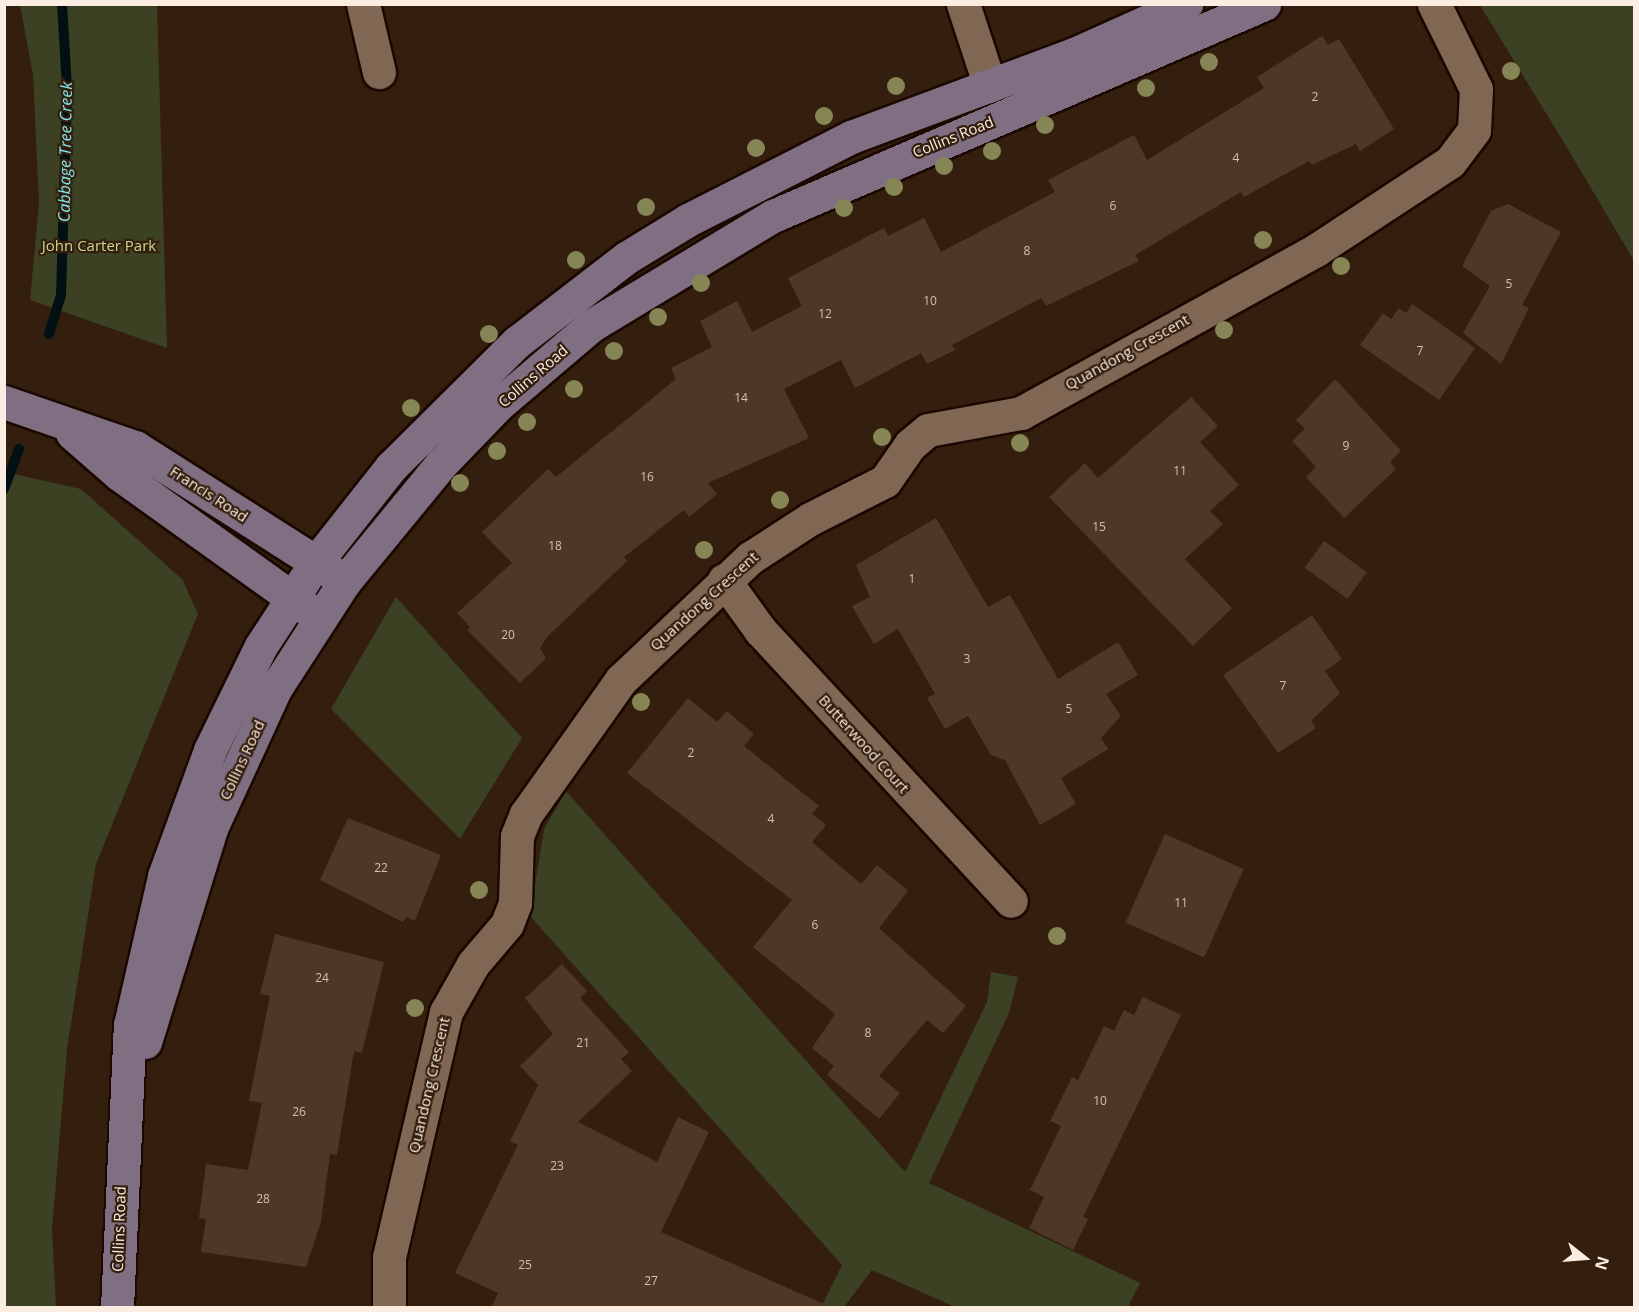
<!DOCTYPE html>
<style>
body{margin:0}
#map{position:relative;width:1639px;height:1312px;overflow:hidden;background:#341f0e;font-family:"Open Sans",sans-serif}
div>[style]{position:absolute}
.green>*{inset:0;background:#3b4122}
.stream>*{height:10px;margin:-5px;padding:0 5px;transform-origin:5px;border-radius:5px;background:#011113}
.building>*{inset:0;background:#4e3725;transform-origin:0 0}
.roads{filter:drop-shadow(2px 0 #1b0800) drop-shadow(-2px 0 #1b0800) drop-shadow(0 2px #1b0800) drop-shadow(0 -2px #1b0800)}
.street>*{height:33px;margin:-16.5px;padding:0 16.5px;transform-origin:16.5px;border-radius:16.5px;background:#806754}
.secondary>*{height:33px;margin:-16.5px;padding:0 16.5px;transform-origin:16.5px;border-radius:16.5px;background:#806f82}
.trees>*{width:18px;height:18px;margin:-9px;border-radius:50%;background:#858556}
span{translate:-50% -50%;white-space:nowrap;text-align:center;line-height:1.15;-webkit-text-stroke:4.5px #341f0e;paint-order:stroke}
.number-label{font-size:12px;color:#d0c0b3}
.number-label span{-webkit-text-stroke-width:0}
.street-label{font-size:15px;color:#fcede2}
.park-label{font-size:15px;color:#c8d890}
.water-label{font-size:16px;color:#7fe6ee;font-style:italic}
.frame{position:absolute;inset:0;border:6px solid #fcede2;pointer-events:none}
.north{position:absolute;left:1555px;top:1228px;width:60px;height:60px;-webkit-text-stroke:4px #341f0e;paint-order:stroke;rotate:107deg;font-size:16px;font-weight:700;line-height:24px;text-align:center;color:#fcede2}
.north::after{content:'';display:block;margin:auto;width:21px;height:27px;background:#fcede2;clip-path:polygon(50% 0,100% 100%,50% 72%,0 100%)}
</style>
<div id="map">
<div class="green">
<i style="clip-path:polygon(20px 5px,157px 5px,167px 348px,30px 300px,39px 203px,33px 75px)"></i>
<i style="clip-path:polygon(1480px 5px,1634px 5px,1633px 259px,1566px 146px)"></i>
<i style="clip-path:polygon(5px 472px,81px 489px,182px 579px,198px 614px,96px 864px,67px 1049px,52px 1230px,56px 1307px,5px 1307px)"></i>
<i style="clip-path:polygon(396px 597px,522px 738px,460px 839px,331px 709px)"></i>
<i style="clip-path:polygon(566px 791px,905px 1172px,987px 1002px,991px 972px,1018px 977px,1009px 1013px,929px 1183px,1140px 1283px,1128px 1307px,955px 1307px,872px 1270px,844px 1307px,821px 1307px,842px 1265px,530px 916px,544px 829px)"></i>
</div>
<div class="stream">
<i style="left:49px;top:334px;width:41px;rotate:-72.9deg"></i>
<i style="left:61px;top:295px;width:207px;rotate:-88.3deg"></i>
<i style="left:67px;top:88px;width:84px;rotate:-93.4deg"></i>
<i style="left:4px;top:489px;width:43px;rotate:-69.4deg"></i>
</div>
<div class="building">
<i style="clip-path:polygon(1322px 36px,1328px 45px,1339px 39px,1394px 129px,1360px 151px,1356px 144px,1312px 165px,1309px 161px,1244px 197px,1241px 192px,1135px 255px,1139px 261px,1046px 306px,1041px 298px,952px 345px,955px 350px,927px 364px,921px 353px,855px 388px,841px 360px,784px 389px,809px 438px,708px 483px,717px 494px,689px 517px,684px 510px,624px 557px,627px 561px,547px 637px,540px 648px,546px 658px,520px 683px,467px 630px,470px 627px,457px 613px,512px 563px,482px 532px,548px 469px,556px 477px,676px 379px,671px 368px,712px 347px,700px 321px,737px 301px,752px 332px,802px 306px,788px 278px,884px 228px,888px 236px,924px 218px,941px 252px,1055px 192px,1048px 180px,1134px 135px,1147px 160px,1264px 88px,1257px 77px)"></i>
<i style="clip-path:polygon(1508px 204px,1561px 232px,1522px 305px,1529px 308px,1501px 364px,1463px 333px,1490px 286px,1462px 266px,1491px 211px)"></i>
<i style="clip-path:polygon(1412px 304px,1475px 348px,1439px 400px,1360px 345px,1383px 313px,1391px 319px,1399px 308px,1406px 313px)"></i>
<i style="clip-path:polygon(1335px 379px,1401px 451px,1390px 462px,1396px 469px,1344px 518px,1306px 477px,1316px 467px,1292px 441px,1305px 429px,1296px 420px)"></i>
<i style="clip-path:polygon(1191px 397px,1218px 426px,1200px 442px,1239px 485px,1210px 511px,1223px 524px,1185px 559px,1232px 608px,1193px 646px,1049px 497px,1085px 463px,1098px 478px)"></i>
<i style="clip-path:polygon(936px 518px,988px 607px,1010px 595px,1058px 679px,1118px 642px,1138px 675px,1106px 694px,1121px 716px,1101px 738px,1108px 749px,1061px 778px,1076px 804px,1040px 825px,1005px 760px,991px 755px,968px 716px,945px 729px,927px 698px,935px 694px,898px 629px,874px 644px,852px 606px,870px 597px,856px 565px)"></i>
<i style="left:1324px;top:541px;width:53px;height:33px;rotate:36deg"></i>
<i style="clip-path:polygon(1312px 615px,1342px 659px,1325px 671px,1340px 693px,1311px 721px,1316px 728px,1278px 753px,1223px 675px)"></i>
<i style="clip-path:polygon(688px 698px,717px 722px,727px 711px,754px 734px,744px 746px,819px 806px,812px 814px,826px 825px,812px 842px,861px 884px,877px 865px,908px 891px,879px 928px,966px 1006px,943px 1033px,927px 1020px,879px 1076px,900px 1093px,879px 1119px,827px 1075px,834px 1066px,812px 1048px,835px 1014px,753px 947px,792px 900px,627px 773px)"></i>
<i style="clip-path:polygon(348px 818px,441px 855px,415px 921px,406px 917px,403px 922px,320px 880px)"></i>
<i style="left:1165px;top:834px;width:86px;height:97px;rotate:24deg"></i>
<i style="clip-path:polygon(275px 934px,384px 962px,362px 1053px,354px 1051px,337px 1155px,330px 1154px,321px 1222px,306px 1267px,201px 1252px,206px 1219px,199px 1218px,206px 1164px,248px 1170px,262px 1103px,249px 1101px,270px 996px,260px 994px)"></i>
<i style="clip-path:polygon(562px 964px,587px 991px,580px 998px,629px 1052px,621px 1059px,632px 1071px,578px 1122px,657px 1162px,678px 1117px,709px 1132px,661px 1232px,833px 1308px,491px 1308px,498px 1293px,455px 1273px,518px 1145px,510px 1141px,538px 1085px,520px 1066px,553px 1034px,525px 998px)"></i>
<i style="clip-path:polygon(1143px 997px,1181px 1015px,1083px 1217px,1088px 1219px,1073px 1250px,1029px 1228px,1044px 1197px,1030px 1190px,1061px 1126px,1050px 1121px,1072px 1077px,1078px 1080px,1104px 1026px,1114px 1031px,1124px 1010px,1134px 1015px)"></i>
</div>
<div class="roads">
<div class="street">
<i style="left:363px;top:4px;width:70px;rotate:76.8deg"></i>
<i style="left:963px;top:4px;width:86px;rotate:71.8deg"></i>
<i style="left:724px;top:580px;width:62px;rotate:54.2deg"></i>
<i style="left:760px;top:630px;width:369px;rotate:47.2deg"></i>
<i style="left:389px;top:1308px;width:51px;rotate:-90deg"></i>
<i style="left:389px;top:1257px;width:252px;rotate:-76.9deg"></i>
<i style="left:446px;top:1012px;width:55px;rotate:-60.6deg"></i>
<i style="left:473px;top:964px;width:52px;rotate:-49.6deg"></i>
<i style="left:507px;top:924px;width:22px;rotate:-69deg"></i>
<i style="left:515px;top:903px;width:67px;rotate:-88.3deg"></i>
<i style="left:517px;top:836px;width:24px;rotate:-68deg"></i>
<i style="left:526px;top:814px;width:164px;rotate:-54.7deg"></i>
<i style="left:621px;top:680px;width:178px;rotate:-43.4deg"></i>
<i style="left:750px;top:558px;width:72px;rotate:-33deg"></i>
<i style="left:810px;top:519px;width:84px;rotate:-26.9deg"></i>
<i style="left:885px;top:481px;width:44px;rotate:-55.2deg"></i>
<i style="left:910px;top:445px;width:23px;rotate:-40deg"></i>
<i style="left:928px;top:430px;width:95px;rotate:-10.4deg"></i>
<i style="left:1021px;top:413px;width:337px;rotate:-28.9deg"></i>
<i style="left:1316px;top:250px;width:160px;rotate:-33.3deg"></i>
<i style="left:1450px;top:162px;width:40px;rotate:-53deg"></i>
<i style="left:1474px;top:130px;width:41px;rotate:-87.2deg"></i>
<i style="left:1476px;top:89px;width:95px;rotate:-116.3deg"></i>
</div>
<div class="secondary">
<i style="left:4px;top:402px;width:139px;rotate:19deg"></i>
<i style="left:135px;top:447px;width:235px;rotate:32.5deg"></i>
<i style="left:72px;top:433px;width:62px;rotate:41.1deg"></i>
<i style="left:119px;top:474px;width:234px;rotate:35.6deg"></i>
<i style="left:145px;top:1042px;width:226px;rotate:-72.8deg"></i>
<i style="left:212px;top:826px;width:151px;rotate:-65.3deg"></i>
<i style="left:275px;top:689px;width:129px;rotate:-57.1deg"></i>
<i style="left:345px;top:581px;width:151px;rotate:-50.6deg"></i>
<i style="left:441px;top:464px;width:82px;rotate:-46deg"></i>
<i style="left:498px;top:405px;width:123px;rotate:-40.4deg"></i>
<i style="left:592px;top:325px;width:211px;rotate:-31.1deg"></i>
<i style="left:773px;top:216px;width:535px;rotate:-23.35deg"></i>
<i style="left:117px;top:1308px;width:283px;rotate:-87.4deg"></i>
<i style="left:130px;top:1025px;width:153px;rotate:-77.1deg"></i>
<i style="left:164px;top:876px;width:134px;rotate:-69.9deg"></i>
<i style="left:210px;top:750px;width:116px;rotate:-63.9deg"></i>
<i style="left:261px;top:646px;width:100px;rotate:-56.8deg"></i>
<i style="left:316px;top:562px;width:121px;rotate:-51.7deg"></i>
<i style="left:391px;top:467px;width:177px;rotate:-44.8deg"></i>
<i style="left:517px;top:342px;width:138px;rotate:-37.6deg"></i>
<i style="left:626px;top:258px;width:73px;rotate:-31.5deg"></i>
<i style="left:688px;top:220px;width:183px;rotate:-27deg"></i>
<i style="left:851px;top:137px;width:238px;rotate:-20.4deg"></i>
<i style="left:1074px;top:54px;width:123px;rotate:-24.1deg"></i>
</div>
</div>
<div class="trees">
<i style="left:1209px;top:62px"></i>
<i style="left:1511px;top:71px"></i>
<i style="left:896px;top:86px"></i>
<i style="left:1146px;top:88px"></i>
<i style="left:824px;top:116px"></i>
<i style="left:1045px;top:125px"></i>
<i style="left:756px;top:148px"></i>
<i style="left:992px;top:151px"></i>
<i style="left:944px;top:166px"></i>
<i style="left:894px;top:187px"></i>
<i style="left:646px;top:207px"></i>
<i style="left:844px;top:208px"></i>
<i style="left:1263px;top:240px"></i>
<i style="left:576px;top:260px"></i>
<i style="left:1341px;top:266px"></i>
<i style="left:701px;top:283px"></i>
<i style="left:658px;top:317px"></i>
<i style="left:1224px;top:330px"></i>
<i style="left:489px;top:334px"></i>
<i style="left:614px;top:351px"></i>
<i style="left:574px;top:389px"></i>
<i style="left:411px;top:408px"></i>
<i style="left:527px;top:422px"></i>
<i style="left:882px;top:437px"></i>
<i style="left:1020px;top:443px"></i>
<i style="left:497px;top:451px"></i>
<i style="left:460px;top:483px"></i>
<i style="left:780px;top:500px"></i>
<i style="left:704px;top:550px"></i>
<i style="left:641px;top:702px"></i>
<i style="left:479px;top:890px"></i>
<i style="left:1057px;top:936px"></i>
<i style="left:415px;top:1008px"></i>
</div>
<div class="number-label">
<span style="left:1315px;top:97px">2</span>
<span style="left:1236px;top:158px">4</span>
<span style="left:1113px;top:206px">6</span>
<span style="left:1027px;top:251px">8</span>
<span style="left:1509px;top:284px">5</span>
<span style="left:930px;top:301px">10</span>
<span style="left:825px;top:314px">12</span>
<span style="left:1420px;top:351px">7</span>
<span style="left:741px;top:398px">14</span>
<span style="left:1346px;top:446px">9</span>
<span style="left:1180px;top:471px">11</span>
<span style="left:647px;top:477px">16</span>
<span style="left:1099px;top:527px">15</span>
<span style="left:555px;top:546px">18</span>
<span style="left:912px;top:579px">1</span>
<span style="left:508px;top:635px">20</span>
<span style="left:967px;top:659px">3</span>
<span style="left:1283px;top:686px">7</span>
<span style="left:1069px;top:709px">5</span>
<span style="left:691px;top:753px">2</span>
<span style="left:771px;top:819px">4</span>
<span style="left:381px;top:868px">22</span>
<span style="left:1181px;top:903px">11</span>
<span style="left:815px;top:925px">6</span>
<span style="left:322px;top:978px">24</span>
<span style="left:868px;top:1033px">8</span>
<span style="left:583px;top:1043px">21</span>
<span style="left:1100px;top:1101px">10</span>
<span style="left:299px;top:1112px">26</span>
<span style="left:557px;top:1166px">23</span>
<span style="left:263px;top:1199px">28</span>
<span style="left:525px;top:1265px">25</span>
<span style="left:651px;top:1281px">27</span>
</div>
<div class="street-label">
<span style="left:953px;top:137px;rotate:-22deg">Collins Road</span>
<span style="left:1127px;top:352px;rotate:-29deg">Quandong Crescent</span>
<span style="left:533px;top:376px;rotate:-41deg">Collins Road</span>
<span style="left:209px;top:494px;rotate:33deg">Francis Road</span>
<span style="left:704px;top:601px;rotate:-42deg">Quandong Crescent</span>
<span style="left:864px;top:744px;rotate:48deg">Butterwood Court</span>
<span style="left:242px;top:760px;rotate:-65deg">Collins Road</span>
<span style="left:429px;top:1085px;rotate:-77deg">Quandong Crescent</span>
<span style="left:119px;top:1229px;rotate:-88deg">Collins Road</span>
</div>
<div class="park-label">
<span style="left:99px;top:246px">John Carter Park</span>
</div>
<div class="water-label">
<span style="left:65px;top:152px;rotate:-89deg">Cabbage Tree Creek</span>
</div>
<div class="frame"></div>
<div class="north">N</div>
</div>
